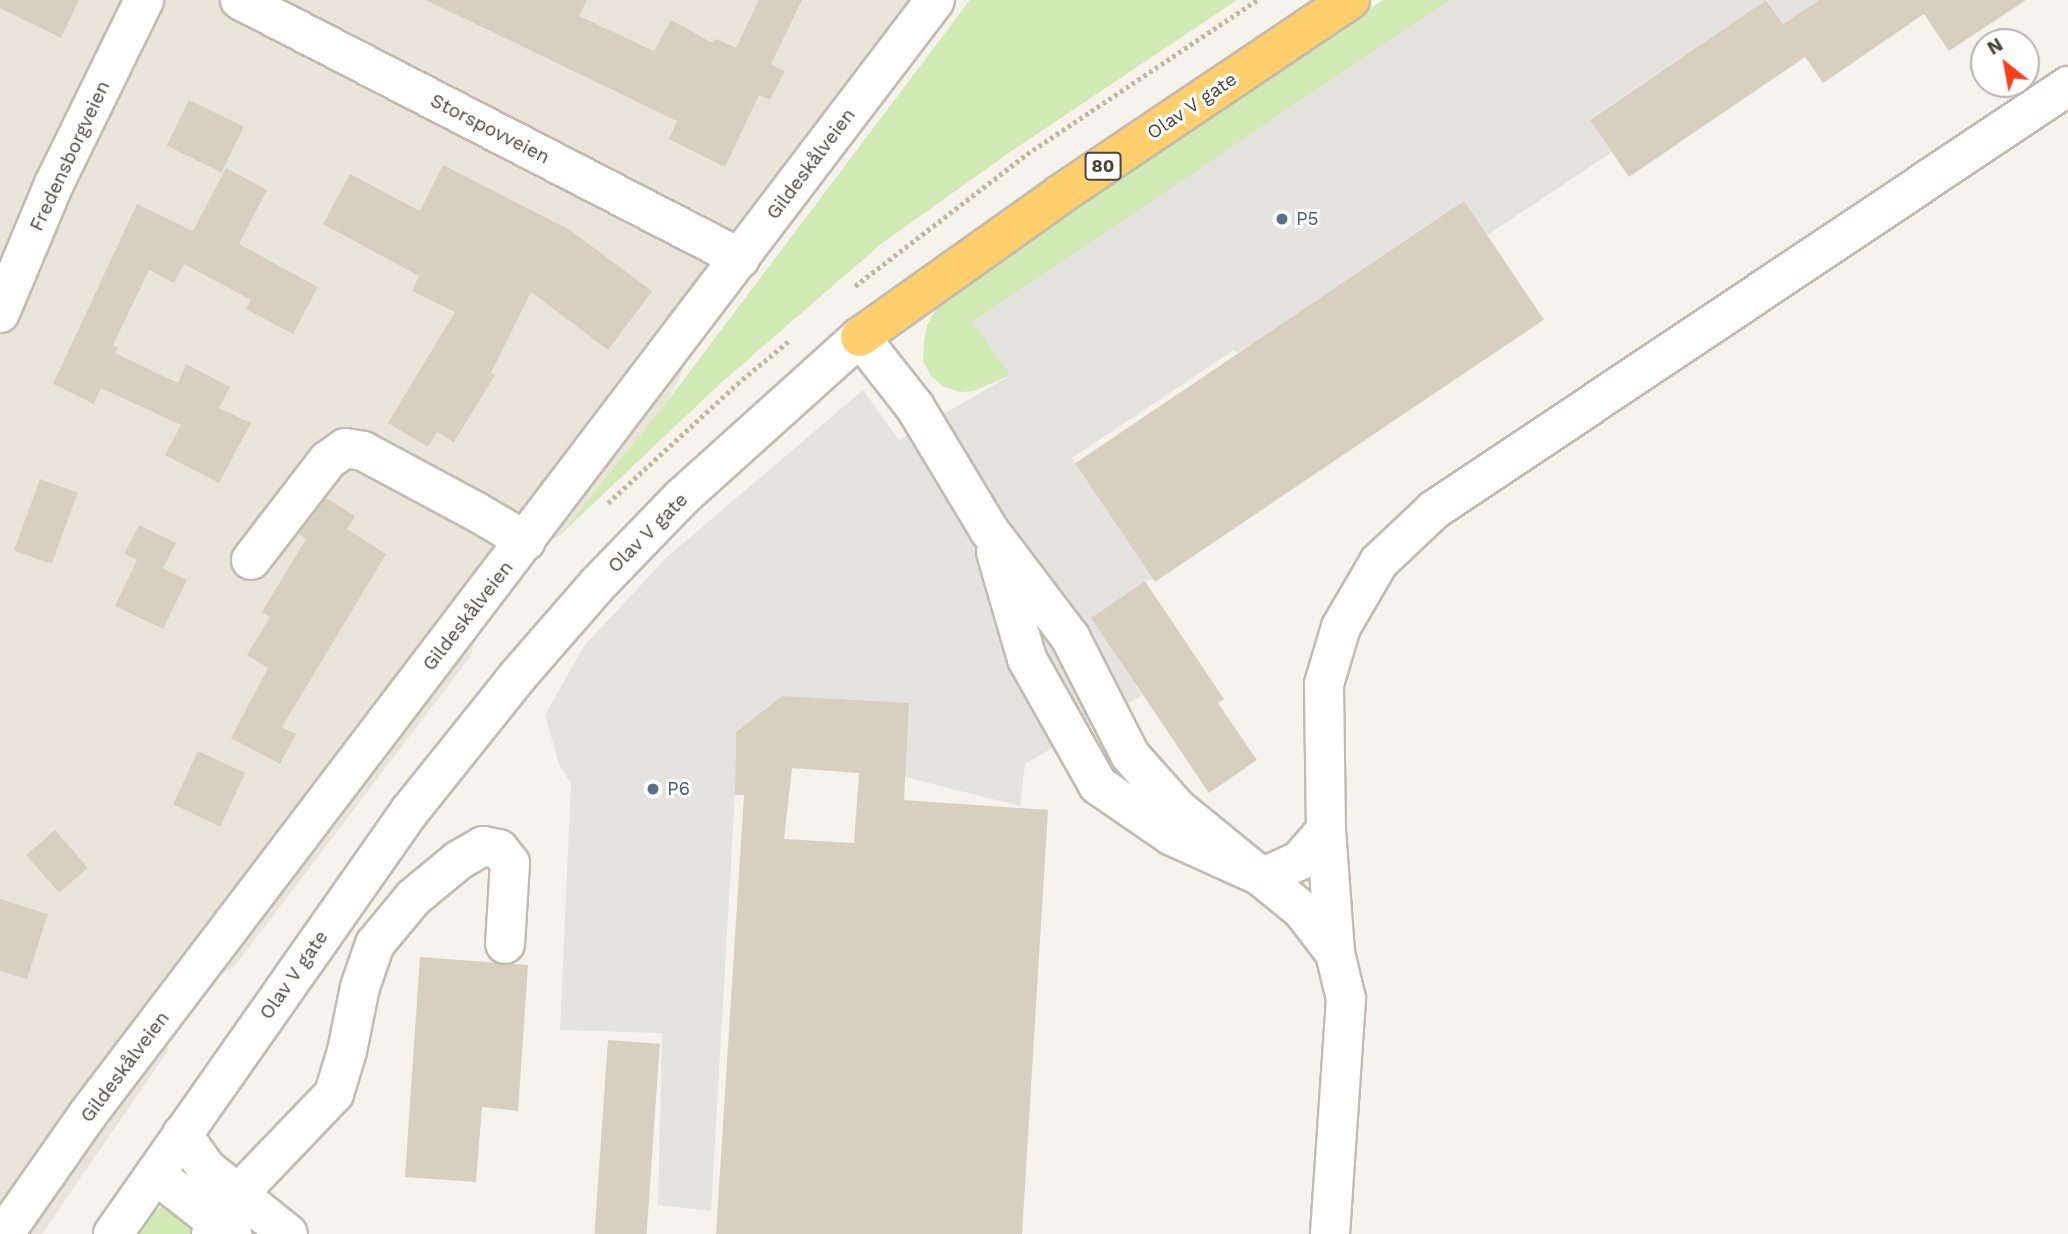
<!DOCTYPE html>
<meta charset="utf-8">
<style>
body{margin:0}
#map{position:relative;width:2068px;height:1234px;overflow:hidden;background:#f6f3ec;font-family:"Work Sans",sans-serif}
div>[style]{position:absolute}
.residential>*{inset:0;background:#eae5da}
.green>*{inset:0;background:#d2eab5}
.parking>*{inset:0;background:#e5e3e0}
.building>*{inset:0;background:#d8cfc1;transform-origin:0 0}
.path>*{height:4.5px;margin-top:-2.25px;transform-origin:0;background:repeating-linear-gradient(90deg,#c4b79f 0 3.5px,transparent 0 7px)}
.roads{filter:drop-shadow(2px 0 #c2bbae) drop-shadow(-2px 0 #c2bbae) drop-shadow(0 2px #c2bbae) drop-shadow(0 -2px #c2bbae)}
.minor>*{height:38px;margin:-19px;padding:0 19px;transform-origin:19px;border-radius:19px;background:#fff}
.highway>*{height:38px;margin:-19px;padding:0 19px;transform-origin:19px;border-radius:19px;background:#ffcf6e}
.dots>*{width:19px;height:19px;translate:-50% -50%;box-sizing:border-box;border:4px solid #fff;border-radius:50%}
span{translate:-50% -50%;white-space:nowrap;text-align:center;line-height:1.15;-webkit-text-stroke:6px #fff;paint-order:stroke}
.shield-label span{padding:2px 5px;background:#fff;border:2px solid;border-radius:5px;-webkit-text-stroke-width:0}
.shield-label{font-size:18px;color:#4b4439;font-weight:700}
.street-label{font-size:19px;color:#4b4439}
.service-label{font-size:19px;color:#4e5e75}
.left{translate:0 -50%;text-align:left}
.north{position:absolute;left:1970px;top:28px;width:70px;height:70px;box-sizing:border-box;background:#fff;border:2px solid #b7b4b0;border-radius:50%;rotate:329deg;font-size:19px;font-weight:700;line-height:28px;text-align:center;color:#4b4439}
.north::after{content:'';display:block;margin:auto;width:24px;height:32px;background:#fc3f1d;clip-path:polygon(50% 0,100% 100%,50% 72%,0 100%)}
</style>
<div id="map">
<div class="residential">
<i style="clip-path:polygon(0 0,920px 0,760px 211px,669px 399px,559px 536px,501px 561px,470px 657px,234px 967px,216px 976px,171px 1035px,167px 1052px,42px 1234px,0 1234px)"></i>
</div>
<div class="green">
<i style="clip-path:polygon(970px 0,1237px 0,1013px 150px,881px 244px,722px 382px,559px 536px,669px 399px)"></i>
<i style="clip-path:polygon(1383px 0,1450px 0,973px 322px,1011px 375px,974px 391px,961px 392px,944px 387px,931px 376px,923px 361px,924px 342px,927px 325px,940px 303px,1024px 239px)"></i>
<i style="clip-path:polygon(163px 1206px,180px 1206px,196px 1229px,192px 1234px,137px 1234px,151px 1213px)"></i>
</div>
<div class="parking">
<i style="clip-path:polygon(1450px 0,1766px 0,1590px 119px,1612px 152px,1486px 236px,1236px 353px,1234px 350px,1072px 458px,1156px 578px,1145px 581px,1092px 618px,1142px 695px,1025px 764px,1020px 806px,905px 777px,782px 696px,736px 732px,735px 795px,711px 1211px,658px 1205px,662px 1033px,560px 1030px,571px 784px,559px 764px,545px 715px,584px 646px,667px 557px,863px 390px,899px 440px,1011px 375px,972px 322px)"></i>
<i style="clip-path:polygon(1767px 0,1819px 0,1783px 24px)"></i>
</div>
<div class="building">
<i style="clip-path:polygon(0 0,79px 0,61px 38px,0 8px)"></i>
<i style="clip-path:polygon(426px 0,587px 0,579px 16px,654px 51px,671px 20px,711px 42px,717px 39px,736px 48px,759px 0,802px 0,771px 64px,785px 71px,770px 100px,759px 95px,725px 167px,669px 139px,677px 121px)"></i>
<i style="clip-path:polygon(1766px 0,1783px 24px,1819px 0,2026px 0,1949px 51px,1924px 14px,1823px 83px,1805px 57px,1629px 177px,1590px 120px)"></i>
<i style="left:189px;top:100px;width:61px;height:51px;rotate:26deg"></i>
<i style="clip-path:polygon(443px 165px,570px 230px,652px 291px,608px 350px,531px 292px,491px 373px,495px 375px,454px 442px,437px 432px,428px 447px,388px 423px,455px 312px,412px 291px,419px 276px,323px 224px,350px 174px,420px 211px)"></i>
<i style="clip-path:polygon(226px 168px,267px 190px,239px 244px,318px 287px,293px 334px,246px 309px,251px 300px,184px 264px,174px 283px,149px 270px,113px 345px,118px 348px,115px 353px,178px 383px,186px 364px,230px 387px,219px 408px,251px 423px,219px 483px,165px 455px,181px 425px,101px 388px,94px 404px,53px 384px,137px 204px,193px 231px)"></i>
<i style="left:1464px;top:201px;width:143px;height:469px;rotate:56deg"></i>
<i style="left:40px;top:479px;width:40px;height:76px;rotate:20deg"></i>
<i style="clip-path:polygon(326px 498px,355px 516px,347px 529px,386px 554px,282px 727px,296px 734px,280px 764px,231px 738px,268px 668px,247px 655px,270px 617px,262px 612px,306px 539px,299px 534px)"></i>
<i style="clip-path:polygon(139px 525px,176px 543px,163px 568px,187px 580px,163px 629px,115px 606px,137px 560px,124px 554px)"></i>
<i style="clip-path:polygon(1145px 581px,1224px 699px,1218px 703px,1257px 760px,1209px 793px,1091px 618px)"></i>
<i style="clip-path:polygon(evenodd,782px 696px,909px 703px,904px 800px,1048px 810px,1022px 1234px,716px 1234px,744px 795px,735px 795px,736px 732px,782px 696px,792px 768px,859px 773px,854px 843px,784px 839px,792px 768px)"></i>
<i style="left:198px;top:751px;width:52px;height:59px;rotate:25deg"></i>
<i style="left:55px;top:830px;width:50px;height:38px;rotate:49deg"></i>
<i style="clip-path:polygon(0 899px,48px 914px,27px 979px,0 971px)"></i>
<i style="clip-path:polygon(420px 957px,528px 965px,518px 1111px,482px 1107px,476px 1182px,405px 1177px)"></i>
<i style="left:608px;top:1040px;width:52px;height:194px;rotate:4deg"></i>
</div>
<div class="path">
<i style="left:855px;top:286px;width:217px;rotate:-37.5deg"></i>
<i style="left:1027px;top:154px;width:277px;rotate:-33.8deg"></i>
<i style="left:608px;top:503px;width:176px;rotate:-42.7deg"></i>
<i style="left:737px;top:384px;width:70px;rotate:-39.8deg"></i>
</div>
<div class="roads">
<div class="minor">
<i style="left:240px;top:0;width:563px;rotate:27.29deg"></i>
<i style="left:0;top:313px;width:140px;rotate:-67.3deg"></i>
<i style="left:54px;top:184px;width:205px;rotate:-63.9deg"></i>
<i style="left:996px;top:552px;width:111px;rotate:73.8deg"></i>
<i style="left:1027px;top:659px;width:145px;rotate:60.6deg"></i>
<i style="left:1098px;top:785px;width:90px;rotate:34.6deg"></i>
<i style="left:1172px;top:836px;width:100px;rotate:24.3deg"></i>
<i style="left:1263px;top:877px;width:39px;rotate:-24deg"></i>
<i style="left:1299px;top:861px;width:41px;rotate:-48.9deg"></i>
<i style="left:1326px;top:830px;width:146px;rotate:-90.8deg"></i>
<i style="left:1324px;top:684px;width:59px;rotate:-73.4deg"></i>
<i style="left:1341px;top:627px;width:75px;rotate:-59.7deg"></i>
<i style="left:1379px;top:562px;width:76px;rotate:-43.4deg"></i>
<i style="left:1434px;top:510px;width:763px;rotate:-33.77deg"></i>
<i style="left:251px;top:560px;width:126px;rotate:-52.4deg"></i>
<i style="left:328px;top:460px;width:21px;rotate:-35deg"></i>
<i style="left:345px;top:448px;width:18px;rotate:9deg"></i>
<i style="left:363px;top:451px;width:127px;rotate:28.2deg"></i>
<i style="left:475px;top:511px;width:59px;rotate:30.5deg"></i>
<i style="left:1326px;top:830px;width:123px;rotate:85.8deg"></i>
<i style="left:182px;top:1134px;width:42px;rotate:54.8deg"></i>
<i style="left:206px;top:1168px;width:105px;rotate:38.8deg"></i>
<i style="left:155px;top:1174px;width:98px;rotate:37.9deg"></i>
<i style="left:4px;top:1234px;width:146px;rotate:-55deg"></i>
<i style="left:88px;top:1114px;width:1399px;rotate:-52.75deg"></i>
<i style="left:113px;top:1234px;width:515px;rotate:-54.95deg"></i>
<i style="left:409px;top:812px;width:173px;rotate:-51.3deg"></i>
<i style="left:517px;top:677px;width:122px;rotate:-49deg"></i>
<i style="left:597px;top:585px;width:122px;rotate:-46deg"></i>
<i style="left:682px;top:497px;width:239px;rotate:-42deg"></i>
<i style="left:860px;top:337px;width:89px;rotate:51.8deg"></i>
<i style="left:915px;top:407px;width:144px;rotate:59deg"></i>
<i style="left:989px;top:530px;width:134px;rotate:52.9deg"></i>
<i style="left:1070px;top:637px;width:132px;rotate:63deg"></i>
<i style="left:1130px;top:755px;width:72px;rotate:48.4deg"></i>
<i style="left:1178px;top:809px;width:160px;rotate:39.2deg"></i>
<i style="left:1302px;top:910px;width:54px;rotate:52.5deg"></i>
<i style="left:1335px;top:953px;width:47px;rotate:76.6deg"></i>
<i style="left:1346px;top:999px;width:236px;rotate:93.9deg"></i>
<i style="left:211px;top:1234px;width:47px;rotate:-56.3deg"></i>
<i style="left:237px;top:1195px;width:140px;rotate:-46.2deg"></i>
<i style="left:334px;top:1094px;width:45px;rotate:-73.2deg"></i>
<i style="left:347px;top:1051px;width:65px;rotate:-78.5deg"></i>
<i style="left:360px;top:987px;width:46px;rotate:-70.8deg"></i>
<i style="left:375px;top:944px;width:60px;rotate:-50.4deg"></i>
<i style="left:413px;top:898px;width:60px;rotate:-39.6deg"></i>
<i style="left:459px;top:860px;width:28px;rotate:-30deg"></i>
<i style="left:483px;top:846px;width:16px;rotate:11deg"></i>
<i style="left:499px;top:849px;width:18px;rotate:52deg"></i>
<i style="left:510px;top:863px;width:81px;rotate:93.5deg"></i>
</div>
<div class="highway">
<i style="left:860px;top:337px;width:247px;rotate:-35.4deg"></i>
<i style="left:1061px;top:194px;width:348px;rotate:-33.9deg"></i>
</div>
</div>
<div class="dots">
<i style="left:1282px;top:219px;background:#5c6f8a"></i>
<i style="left:653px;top:789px;background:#5c6f8a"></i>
</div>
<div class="shield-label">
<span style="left:1103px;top:166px">80</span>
</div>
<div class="street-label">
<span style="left:1192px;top:106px;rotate:-34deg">Olav V gate</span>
<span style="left:490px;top:129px;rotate:27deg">Storspovveien</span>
<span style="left:70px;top:156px;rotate:-65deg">Fredensborgveien</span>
<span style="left:811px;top:164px;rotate:-53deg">Gildeskålveien</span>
<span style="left:648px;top:533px;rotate:-45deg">Olav V gate</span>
<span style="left:468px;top:616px;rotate:-52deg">Gildeskålveien</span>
<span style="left:294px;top:975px;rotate:-55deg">Olav V gate</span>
<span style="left:125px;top:1067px;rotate:-53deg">Gildeskålveien</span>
</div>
<div class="service-label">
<span class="left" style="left:1296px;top:219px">P5</span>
<span class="left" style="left:667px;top:789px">P6</span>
</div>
<div class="north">N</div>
</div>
